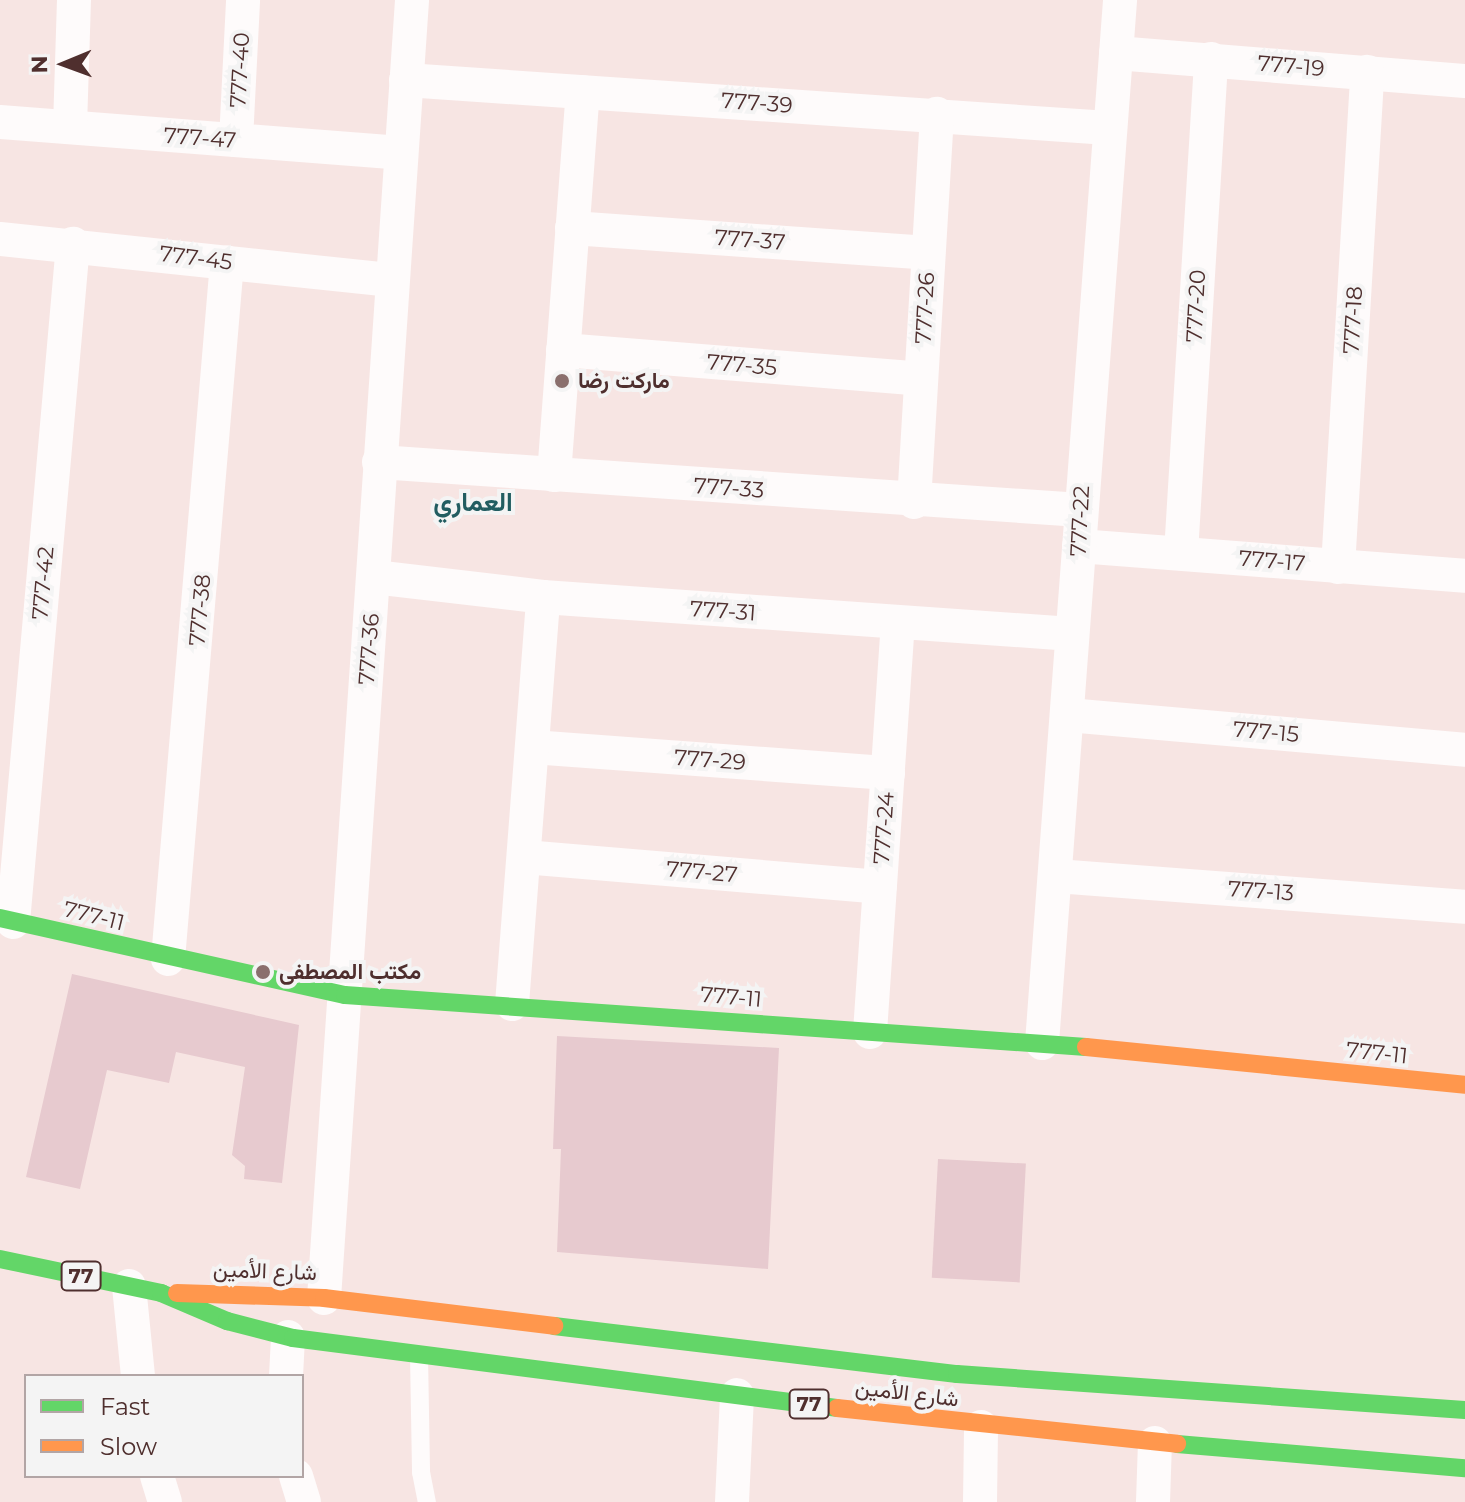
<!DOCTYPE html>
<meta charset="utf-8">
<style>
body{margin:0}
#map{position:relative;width:1465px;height:1502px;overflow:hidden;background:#f7e5e3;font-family:Montserrat,Vazirmatn,sans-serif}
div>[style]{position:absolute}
.building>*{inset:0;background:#e7cacf;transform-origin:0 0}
.lane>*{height:18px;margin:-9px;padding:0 9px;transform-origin:9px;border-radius:9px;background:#fefbfb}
.street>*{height:34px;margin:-17px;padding:0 17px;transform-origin:17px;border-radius:17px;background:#fefbfb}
.fast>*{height:18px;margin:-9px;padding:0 9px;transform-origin:9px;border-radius:9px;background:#63d668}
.slow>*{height:18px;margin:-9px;padding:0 9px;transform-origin:9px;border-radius:9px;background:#ff974d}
.dots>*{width:22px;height:22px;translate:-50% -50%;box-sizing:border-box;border:4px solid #f4f4f4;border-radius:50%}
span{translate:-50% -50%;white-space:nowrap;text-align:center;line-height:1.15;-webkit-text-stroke:8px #f4f4f4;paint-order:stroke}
.shield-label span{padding:2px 6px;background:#f4f4f4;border:2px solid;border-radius:6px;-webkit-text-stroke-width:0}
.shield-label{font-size:20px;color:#4f2f2e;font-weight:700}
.street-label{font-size:22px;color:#4f2f2e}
.poi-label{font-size:22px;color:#4f2f2e;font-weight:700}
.left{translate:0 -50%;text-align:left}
.quarter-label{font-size:26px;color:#225d61;font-weight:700}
.legend{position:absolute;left:24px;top:1374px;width:280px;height:104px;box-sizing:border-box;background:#f4f4f4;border:2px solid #b2a5a5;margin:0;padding:10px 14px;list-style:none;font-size:24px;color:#4f2f2e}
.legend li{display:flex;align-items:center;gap:16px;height:40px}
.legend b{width:40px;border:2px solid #b2a5a5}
.north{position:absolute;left:24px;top:24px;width:80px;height:80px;-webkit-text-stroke:6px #f4f4f4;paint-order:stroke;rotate:269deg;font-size:22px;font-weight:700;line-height:32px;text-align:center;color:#4f2f2e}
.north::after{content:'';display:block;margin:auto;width:28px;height:36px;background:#4f2f2e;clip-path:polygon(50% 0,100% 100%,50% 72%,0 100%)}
</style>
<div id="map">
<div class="building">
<i style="clip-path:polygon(72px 974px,299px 1025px,282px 1183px,244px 1179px,245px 1166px,232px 1155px,245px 1067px,176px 1052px,169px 1083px,107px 1070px,80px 1189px,26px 1177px)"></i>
<i style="clip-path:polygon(557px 1036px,779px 1048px,768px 1269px,557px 1252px,561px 1149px,553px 1149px)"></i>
<i style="left:938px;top:1159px;width:88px;height:119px;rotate:3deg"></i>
</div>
<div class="lane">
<i style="left:419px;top:1355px;width:117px;rotate:89deg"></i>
<i style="left:421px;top:1472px;width:31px;rotate:79deg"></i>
</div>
<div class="street">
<i style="left:1116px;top:53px;width:350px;rotate:4.6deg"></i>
<i style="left:406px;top:80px;width:704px;rotate:3.91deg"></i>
<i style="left:0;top:122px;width:402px;rotate:4.4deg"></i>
<i style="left:70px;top:127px;width:127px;rotate:-88.2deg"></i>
<i style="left:236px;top:140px;width:140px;rotate:-87.1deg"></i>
<i style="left:572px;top:228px;width:357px;rotate:4deg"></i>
<i style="left:0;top:239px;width:394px;rotate:6deg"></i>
<i style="left:563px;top:350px;width:359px;rotate:4.6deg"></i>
<i style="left:379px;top:462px;width:703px;rotate:3.92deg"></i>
<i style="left:554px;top:475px;width:384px;rotate:-85.7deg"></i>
<i style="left:914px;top:502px;width:389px;rotate:-86.6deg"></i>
<i style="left:1079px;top:546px;width:387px;rotate:4.4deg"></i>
<i style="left:1181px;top:553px;width:495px;rotate:-86.5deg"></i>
<i style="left:1338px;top:567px;width:496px;rotate:-86.6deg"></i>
<i style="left:374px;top:577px;width:170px;rotate:6.7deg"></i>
<i style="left:543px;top:597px;width:530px;rotate:4deg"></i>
<i style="left:1068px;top:715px;width:399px;rotate:5deg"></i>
<i style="left:532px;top:747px;width:357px;rotate:4.2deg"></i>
<i style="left:524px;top:857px;width:357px;rotate:4.8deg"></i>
<i style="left:1056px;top:876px;width:410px;rotate:4.3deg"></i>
<i style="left:13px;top:922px;width:681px;rotate:-84.94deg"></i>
<i style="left:168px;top:959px;width:699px;rotate:-85.16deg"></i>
<i style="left:512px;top:1004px;width:408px;rotate:-85.6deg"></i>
<i style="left:870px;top:1032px;width:409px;rotate:-86.1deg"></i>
<i style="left:1042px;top:1043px;width:1046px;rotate:-85.72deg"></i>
<i style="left:129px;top:1286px;width:90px;rotate:84.3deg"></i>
<i style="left:324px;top:1298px;width:1301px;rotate:-86.12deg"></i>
<i style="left:286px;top:1376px;width:39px;rotate:-87deg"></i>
<i style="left:157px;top:1476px;width:27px;rotate:73deg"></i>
<i style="left:296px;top:1476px;width:27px;rotate:73deg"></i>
<i style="left:732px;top:1502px;width:107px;rotate:-87.3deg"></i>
<i style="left:980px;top:1502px;width:75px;rotate:-89.2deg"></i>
<i style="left:1153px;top:1502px;width:59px;rotate:-88.1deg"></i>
</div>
<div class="fast">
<i style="left:0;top:918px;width:353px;rotate:12.6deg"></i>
<i style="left:345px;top:995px;width:743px;rotate:4.01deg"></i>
<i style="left:0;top:1259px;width:165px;rotate:11.9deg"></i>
<i style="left:161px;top:1293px;width:72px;rotate:23deg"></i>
<i style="left:227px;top:1321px;width:68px;rotate:14.4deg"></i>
<i style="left:293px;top:1338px;width:548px;rotate:7.33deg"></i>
<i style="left:554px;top:1326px;width:406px;rotate:6.8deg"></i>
<i style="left:957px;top:1374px;width:509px;rotate:4.05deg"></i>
<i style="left:1177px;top:1444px;width:289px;rotate:4.8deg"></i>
</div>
<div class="slow">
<i style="left:1086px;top:1047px;width:381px;rotate:5.7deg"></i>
<i style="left:177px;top:1293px;width:147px;rotate:1.9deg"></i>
<i style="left:324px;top:1298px;width:232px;rotate:6.9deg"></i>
<i style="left:837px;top:1408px;width:342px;rotate:6deg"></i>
</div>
<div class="dots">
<i style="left:562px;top:381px;background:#8a6f6d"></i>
<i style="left:263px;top:972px;background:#8a6f6d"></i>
</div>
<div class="shield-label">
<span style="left:81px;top:1276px">77</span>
<span style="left:809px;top:1404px">77</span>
</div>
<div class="street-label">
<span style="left:1291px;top:66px;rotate:5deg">777-19</span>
<span style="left:240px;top:70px;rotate:-87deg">777-40</span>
<span style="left:757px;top:103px;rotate:4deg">777-39</span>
<span style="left:200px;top:138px;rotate:4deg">777-47</span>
<span style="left:750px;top:240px;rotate:4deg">777-37</span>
<span style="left:196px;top:258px;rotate:7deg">777-45</span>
<span style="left:1196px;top:306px;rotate:-87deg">777-20</span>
<span style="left:925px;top:308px;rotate:-87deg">777-26</span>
<span style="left:1353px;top:320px;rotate:-87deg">777-18</span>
<span style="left:742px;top:365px;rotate:5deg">777-35</span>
<span style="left:729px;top:488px;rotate:4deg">777-33</span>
<span style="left:1080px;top:521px;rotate:-87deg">777-22</span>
<span style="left:1272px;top:561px;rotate:5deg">777-17</span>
<span style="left:43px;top:583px;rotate:-85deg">777-42</span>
<span style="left:200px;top:610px;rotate:-85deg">777-38</span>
<span style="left:723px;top:611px;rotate:4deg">777-31</span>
<span style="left:369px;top:649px;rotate:-86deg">777-36</span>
<span style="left:1266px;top:732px;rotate:5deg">777-15</span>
<span style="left:710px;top:760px;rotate:4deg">777-29</span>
<span style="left:884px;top:828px;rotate:-86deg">777-24</span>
<span style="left:702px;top:872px;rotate:5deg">777-27</span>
<span style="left:1261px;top:891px;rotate:4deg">777-13</span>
<span style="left:94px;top:916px;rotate:14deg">777-11</span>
<span style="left:731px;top:997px;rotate:5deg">777-11</span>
<span style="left:1377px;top:1053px;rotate:6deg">777-11</span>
<span style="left:265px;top:1271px;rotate:2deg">شارع الأمين</span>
<span style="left:907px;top:1393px;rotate:7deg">شارع الأمين</span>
</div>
<div class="poi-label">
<span class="left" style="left:578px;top:381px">ماركت رضا</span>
<span class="left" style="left:279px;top:972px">مكتب المصطفى</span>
</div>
<div class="quarter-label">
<span style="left:473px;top:503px">العماري</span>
</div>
<ul class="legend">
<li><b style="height:10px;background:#63d668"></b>Fast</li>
<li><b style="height:10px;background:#ff974d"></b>Slow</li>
</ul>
<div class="north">N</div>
</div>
